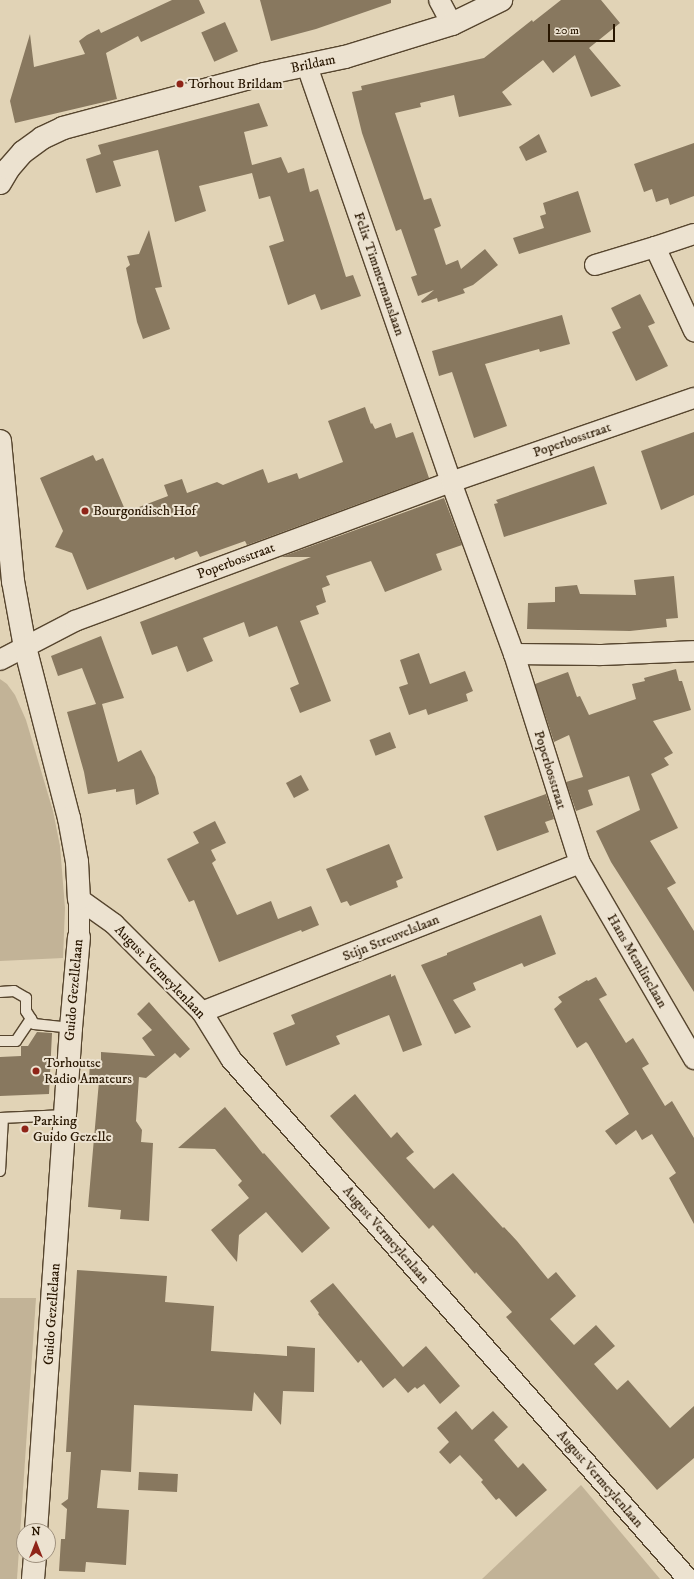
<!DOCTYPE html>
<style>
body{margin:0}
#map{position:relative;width:694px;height:1579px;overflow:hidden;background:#e1d3b6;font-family:"IM FELL DW Pica",serif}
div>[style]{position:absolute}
.green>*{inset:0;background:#c2b397}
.building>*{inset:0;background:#88785f;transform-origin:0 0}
.roads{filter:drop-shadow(1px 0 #56452e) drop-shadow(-1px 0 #56452e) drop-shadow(0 1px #56452e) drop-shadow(0 -1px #56452e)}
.lane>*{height:10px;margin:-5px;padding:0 5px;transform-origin:5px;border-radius:5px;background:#ece2d0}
.street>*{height:20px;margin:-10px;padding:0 10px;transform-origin:10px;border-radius:10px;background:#ece2d0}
.secondary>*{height:22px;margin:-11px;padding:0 11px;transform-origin:11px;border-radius:11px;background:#ece2d0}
.dots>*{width:11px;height:11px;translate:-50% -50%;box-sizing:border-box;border:2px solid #ece2d0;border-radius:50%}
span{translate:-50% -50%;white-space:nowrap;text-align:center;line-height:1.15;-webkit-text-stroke:4px #ece2d0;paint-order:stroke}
.street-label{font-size:14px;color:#281600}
.poi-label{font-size:14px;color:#281600}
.left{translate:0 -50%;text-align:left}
.north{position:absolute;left:16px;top:1523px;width:40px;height:40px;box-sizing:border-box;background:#ece2d0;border:1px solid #9e907d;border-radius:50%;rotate:0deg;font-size:11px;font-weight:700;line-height:16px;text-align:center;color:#281600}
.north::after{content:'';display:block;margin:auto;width:14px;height:18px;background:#8f2418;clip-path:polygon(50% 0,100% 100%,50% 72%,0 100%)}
.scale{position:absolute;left:548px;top:24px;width:67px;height:18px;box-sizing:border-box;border:2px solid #281600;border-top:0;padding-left:5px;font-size:12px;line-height:14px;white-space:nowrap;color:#281600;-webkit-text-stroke:3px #ece2d0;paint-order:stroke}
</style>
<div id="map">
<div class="green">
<i style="clip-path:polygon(0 679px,7px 684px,15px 695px,26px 720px,53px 811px,60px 846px,65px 908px,63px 958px,0 961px)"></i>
<i style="clip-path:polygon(0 1298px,36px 1298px,17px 1579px,0 1579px)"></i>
<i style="clip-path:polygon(581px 1485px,660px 1579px,482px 1579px)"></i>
</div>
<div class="building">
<i style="clip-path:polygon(172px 0,199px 0,205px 13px,141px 42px,138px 36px,106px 53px,117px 99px,15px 123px,10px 101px,30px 34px,34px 67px,85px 54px,79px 41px,87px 35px,99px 29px,101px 33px)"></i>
<i style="clip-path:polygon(260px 0,391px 0,391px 3px,316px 29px,271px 41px)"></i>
<i style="clip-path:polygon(561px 0,601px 0,620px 23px,589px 48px,621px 86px,591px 97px,575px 55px,553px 73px,543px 60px,502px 92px,512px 105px,459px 117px,454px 95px,420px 103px,421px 107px,395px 113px,424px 200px,431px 198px,441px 226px,434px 229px,446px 265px,458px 260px,461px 269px,485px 249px,498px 265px,473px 285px,463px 289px,465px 293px,438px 302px,437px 298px,422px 303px,421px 301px,434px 290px,418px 296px,411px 277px,417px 275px,401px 229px,396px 231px,362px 133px,352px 92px,362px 90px,361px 86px,484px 58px,532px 20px,533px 22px)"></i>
<i style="left:225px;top:22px;width:32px;height:26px;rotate:66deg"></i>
<i style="clip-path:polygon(259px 103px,268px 126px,244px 132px,252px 165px,281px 157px,288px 173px,304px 168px,310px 192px,318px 189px,346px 277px,353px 275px,361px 296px,321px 310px,315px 294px,288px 305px,269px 246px,284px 241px,270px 196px,259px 199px,252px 173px,199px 186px,206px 211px,175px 222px,158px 150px,113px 161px,121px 186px,96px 193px,86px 159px,101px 154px,98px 145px)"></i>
<i style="clip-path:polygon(539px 134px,547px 152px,526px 161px,519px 147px)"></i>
<i style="clip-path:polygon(694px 143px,694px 196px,670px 205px,668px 198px,656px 202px,652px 189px,644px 192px,634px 164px)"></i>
<i style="clip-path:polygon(578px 191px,591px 232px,519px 254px,513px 238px,544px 228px,540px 216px,546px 214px,543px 203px)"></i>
<i style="clip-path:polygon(149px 230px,162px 287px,155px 288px,170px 329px,143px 339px,137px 322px,126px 268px,130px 265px,127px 256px,139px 254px)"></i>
<i style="clip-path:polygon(640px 294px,655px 323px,648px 326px,668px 366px,636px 381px,612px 332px,621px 328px,611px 308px)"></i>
<i style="clip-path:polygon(562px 315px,570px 344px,540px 352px,539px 349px,485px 364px,507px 426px,474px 438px,452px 372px,439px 376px,432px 351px)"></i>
<i style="clip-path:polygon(365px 407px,371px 424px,372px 423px,375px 429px,391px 423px,396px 438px,413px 432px,429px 478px,247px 545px,245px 541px,200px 557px,197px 551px,175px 560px,174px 557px,87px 590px,72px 553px,55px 547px,63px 531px,40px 478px,93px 455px,96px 461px,103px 458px,126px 512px,168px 496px,164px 485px,182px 479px,187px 493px,217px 482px,223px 485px,263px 469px,268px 483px,297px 473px,299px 479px,343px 462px,328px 421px)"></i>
<i style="clip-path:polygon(694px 432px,694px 495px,661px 510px,641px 451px)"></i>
<i style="clip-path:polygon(594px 466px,607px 504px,504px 537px,494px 504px,498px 503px,496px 500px)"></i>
<i style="clip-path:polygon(444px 498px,462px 545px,436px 554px,442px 570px,385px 592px,371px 561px,326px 576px,330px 585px,322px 588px,326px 602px,316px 606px,319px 614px,300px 621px,331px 701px,300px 713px,290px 688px,299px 684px,277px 626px,249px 637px,244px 622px,203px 638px,213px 661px,187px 672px,177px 646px,152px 655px,140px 622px,311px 557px,281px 557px)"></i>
<i style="clip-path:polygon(674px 576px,678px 618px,666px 619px,667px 627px,630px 631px,527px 629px,528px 603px,555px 602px,555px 587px,577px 585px,580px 594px,636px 595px,634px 580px)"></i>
<i style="clip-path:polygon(101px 636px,124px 698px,102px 704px,118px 762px,141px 750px,155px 777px,159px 794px,136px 805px,134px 789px,116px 792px,116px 789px,88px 794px,84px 772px,67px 712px,96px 704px,82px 668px,58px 676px,51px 656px)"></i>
<i style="clip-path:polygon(419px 653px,430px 684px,465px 671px,473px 691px,466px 694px,468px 701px,428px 715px,426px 709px,409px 715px,399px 687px,408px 684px,400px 660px)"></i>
<i style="clip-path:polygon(676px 669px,679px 681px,682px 681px,691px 710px,653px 721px,673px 753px,664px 758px,669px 765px,651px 774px,678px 828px,650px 841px,676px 883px,667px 888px,694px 931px,694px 992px,611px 862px,596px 831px,640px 810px,629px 776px,588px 790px,593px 805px,576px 811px,566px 782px,583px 777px,569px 735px,554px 742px,535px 684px,568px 672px,577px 697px,580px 696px,589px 715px,636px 699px,632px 684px,645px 681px,644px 678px)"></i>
<i style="left:390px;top:732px;width:17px;height:22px;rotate:69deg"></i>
<i style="left:301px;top:775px;width:17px;height:17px;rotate:62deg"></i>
<i style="clip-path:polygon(546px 794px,554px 819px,545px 822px,549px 832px,497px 851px,484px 816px)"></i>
<i style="clip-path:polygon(215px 821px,226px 843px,211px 850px,216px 860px,212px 863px,237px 915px,271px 901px,278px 919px,311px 906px,319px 925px,302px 932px,301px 930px,219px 962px,194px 900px,189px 902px,167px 859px,199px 843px,193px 832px)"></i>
<i style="clip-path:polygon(389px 844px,403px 878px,396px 881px,398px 887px,350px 906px,347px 901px,341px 903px,326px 869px)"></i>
<i style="clip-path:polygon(541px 915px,556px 954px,524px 967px,522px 963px,473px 983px,476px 990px,453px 1000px,471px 1027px,455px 1034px,421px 965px,447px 955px,447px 953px)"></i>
<i style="clip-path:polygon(391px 974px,391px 977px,395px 975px,422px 1045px,403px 1052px,389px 1015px,336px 1036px,340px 1044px,286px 1066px,273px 1033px,295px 1024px,291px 1015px)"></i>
<i style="clip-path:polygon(596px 977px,607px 995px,599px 999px,626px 1043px,633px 1038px,649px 1064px,642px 1068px,665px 1106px,672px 1101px,694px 1138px,694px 1224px,669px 1178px,676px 1173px,652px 1134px,642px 1140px,636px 1130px,616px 1145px,605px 1131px,629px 1114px,588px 1044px,586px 1042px,577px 1048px,554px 1009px,562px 1002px,558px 997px,587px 980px,588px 981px)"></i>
<i style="clip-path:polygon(149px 1002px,190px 1049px,180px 1058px,175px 1053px,146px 1078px,139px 1077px,136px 1121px,142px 1130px,141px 1142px,153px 1143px,149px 1221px,120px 1219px,121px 1210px,88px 1207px,99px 1081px,89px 1080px,90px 1062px,101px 1063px,101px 1052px,155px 1056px,142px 1038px,152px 1030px,137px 1014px)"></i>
<i style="clip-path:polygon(37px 1032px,52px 1033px,49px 1094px,0 1096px,0 1057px,21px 1056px,21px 1046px,28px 1046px)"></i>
<i style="clip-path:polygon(355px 1094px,391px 1138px,397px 1132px,414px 1152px,406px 1158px,434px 1189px,453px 1173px,503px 1228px,504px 1227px,517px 1241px,548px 1279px,556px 1272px,576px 1296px,550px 1319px,574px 1345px,596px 1325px,615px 1346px,594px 1364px,617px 1390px,628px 1380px,670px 1428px,694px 1406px,694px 1458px,657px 1490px,506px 1317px,512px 1312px,476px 1272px,475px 1274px,433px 1225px,429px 1229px,330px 1116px)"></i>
<i style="clip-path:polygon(225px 1107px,263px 1154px,264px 1153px,330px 1228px,302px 1253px,266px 1212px,239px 1235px,237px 1262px,211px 1230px,249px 1198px,238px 1185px,242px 1181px,215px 1149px,178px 1148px)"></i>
<i style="clip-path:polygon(77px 1270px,167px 1276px,165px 1302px,214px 1306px,211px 1351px,287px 1356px,287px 1346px,315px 1348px,314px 1392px,283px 1391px,281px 1425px,254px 1392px,252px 1411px,134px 1405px,131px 1472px,101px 1470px,97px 1508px,129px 1510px,126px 1565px,86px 1562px,85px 1572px,59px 1571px,61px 1539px,65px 1539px,67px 1509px,61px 1504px,68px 1499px,71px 1452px,66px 1452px)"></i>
<i style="clip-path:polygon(333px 1283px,403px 1367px,426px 1346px,460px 1386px,440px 1404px,424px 1384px,417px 1389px,415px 1387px,408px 1393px,395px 1378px,383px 1388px,361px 1360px,358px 1363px,318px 1314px,319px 1313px,310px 1301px)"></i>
<i style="clip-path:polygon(456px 1411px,472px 1430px,493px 1411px,508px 1427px,494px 1440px,518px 1468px,523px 1463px,547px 1490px,516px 1517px,499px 1498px,496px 1500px,481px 1482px,483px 1480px,460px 1455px,450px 1464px,439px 1452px,449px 1442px,437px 1428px)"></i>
<i style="left:139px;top:1472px;width:39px;height:18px;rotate:3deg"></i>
</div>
<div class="roads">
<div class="lane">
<i style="left:0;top:992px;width:14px;rotate:-4deg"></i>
<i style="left:14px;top:991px;width:14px;rotate:30deg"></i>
<i style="left:26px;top:998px;width:13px;rotate:90deg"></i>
<i style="left:26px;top:1011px;width:15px;rotate:58deg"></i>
<i style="left:34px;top:1024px;width:37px;rotate:6deg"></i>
<i style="left:0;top:1041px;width:16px"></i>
<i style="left:16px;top:1041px;width:27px;rotate:-56deg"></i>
<i style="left:0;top:1118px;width:66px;rotate:-2.6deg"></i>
<i style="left:0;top:1171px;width:53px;rotate:-86.8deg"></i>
</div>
<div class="street">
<i style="left:439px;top:0;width:27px;rotate:62deg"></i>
<i style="left:307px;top:66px;width:440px;rotate:70.9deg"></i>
<i style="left:451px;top:482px;width:183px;rotate:69.9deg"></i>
<i style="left:514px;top:654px;width:219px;rotate:72.5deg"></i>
<i style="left:580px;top:863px;width:227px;rotate:59.8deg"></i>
<i style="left:655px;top:247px;width:41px;rotate:-18.4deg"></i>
<i style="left:595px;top:265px;width:63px;rotate:-16.7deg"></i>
<i style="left:655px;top:247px;width:93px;rotate:65.1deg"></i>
<i style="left:514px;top:654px;width:86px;rotate:0.7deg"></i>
<i style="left:600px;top:655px;width:94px;rotate:-2.4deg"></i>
<i style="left:0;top:660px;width:85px;rotate:-27.5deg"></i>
<i style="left:75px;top:621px;width:401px;rotate:-20.3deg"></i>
<i style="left:451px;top:482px;width:257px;rotate:-19.1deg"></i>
<i style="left:79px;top:899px;width:43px;rotate:35.5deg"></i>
<i style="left:114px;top:924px;width:124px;rotate:45deg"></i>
<i style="left:202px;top:1012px;width:55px;rotate:58.3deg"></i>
<i style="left:231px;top:1059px;width:692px;rotate:48.69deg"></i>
<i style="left:79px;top:937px;width:38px;rotate:-90deg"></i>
<i style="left:202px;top:1012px;width:406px;rotate:-21.5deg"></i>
</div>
<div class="secondary">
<i style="left:0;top:183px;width:17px;rotate:-59deg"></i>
<i style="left:9px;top:168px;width:21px;rotate:-49deg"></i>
<i style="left:23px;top:152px;width:24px;rotate:-36deg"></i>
<i style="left:42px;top:138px;width:23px;rotate:-25deg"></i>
<i style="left:63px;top:128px;width:208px;rotate:-15deg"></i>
<i style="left:264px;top:74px;width:83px;rotate:-11.9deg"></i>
<i style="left:345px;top:57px;width:112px;rotate:-17.1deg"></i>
<i style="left:452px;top:24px;width:55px;rotate:-26.1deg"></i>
<i style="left:0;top:441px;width:141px;rotate:84.7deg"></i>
<i style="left:13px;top:581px;width:67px;rotate:79.7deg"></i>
<i style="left:25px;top:647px;width:177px;rotate:75.6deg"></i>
<i style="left:69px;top:818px;width:45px;rotate:79.7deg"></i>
<i style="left:77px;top:862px;width:37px;rotate:87deg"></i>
<i style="left:36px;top:1531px;width:504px;rotate:-86.02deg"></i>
<i style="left:71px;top:1028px;width:91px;rotate:-85deg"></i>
<i style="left:33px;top:1579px;width:24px;rotate:-85deg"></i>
</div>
</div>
<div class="dots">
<i style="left:180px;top:84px;background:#8f2418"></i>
<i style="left:85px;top:511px;background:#8f2418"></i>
<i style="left:36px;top:1071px;background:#8f2418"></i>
<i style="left:25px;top:1129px;background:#8f2418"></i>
</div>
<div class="street-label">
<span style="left:313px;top:64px;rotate:-12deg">Brildam</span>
<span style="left:379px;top:274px;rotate:71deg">Felix Timmermanslaan</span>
<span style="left:572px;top:440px;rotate:-19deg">Poperbosstraat</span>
<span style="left:236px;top:561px;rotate:-20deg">Poperbosstraat</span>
<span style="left:550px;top:770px;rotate:73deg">Poperbosstraat</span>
<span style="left:391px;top:938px;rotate:-22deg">Stijn Streuvelslaan</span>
<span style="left:637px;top:961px;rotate:60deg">Hans Memlinclaan</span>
<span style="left:160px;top:972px;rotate:46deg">August Vermeylenlaan</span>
<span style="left:74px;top:990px;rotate:-85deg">Guido Gezellelaan</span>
<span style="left:386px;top:1235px;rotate:49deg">August Vermeylenlaan</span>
<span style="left:52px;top:1314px;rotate:-86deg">Guido Gezellelaan</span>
<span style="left:600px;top:1479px;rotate:49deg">August Vermeylenlaan</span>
</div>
<div class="poi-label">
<span class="left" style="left:188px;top:84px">Torhout Brildam</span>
<span class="left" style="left:93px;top:511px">Bourgondisch Hof</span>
<span class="left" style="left:44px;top:1071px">Torhoutse<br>Radio Amateurs</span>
<span class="left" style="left:33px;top:1129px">Parking<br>Guido Gezelle</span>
</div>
<div class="north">N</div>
<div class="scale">20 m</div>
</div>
